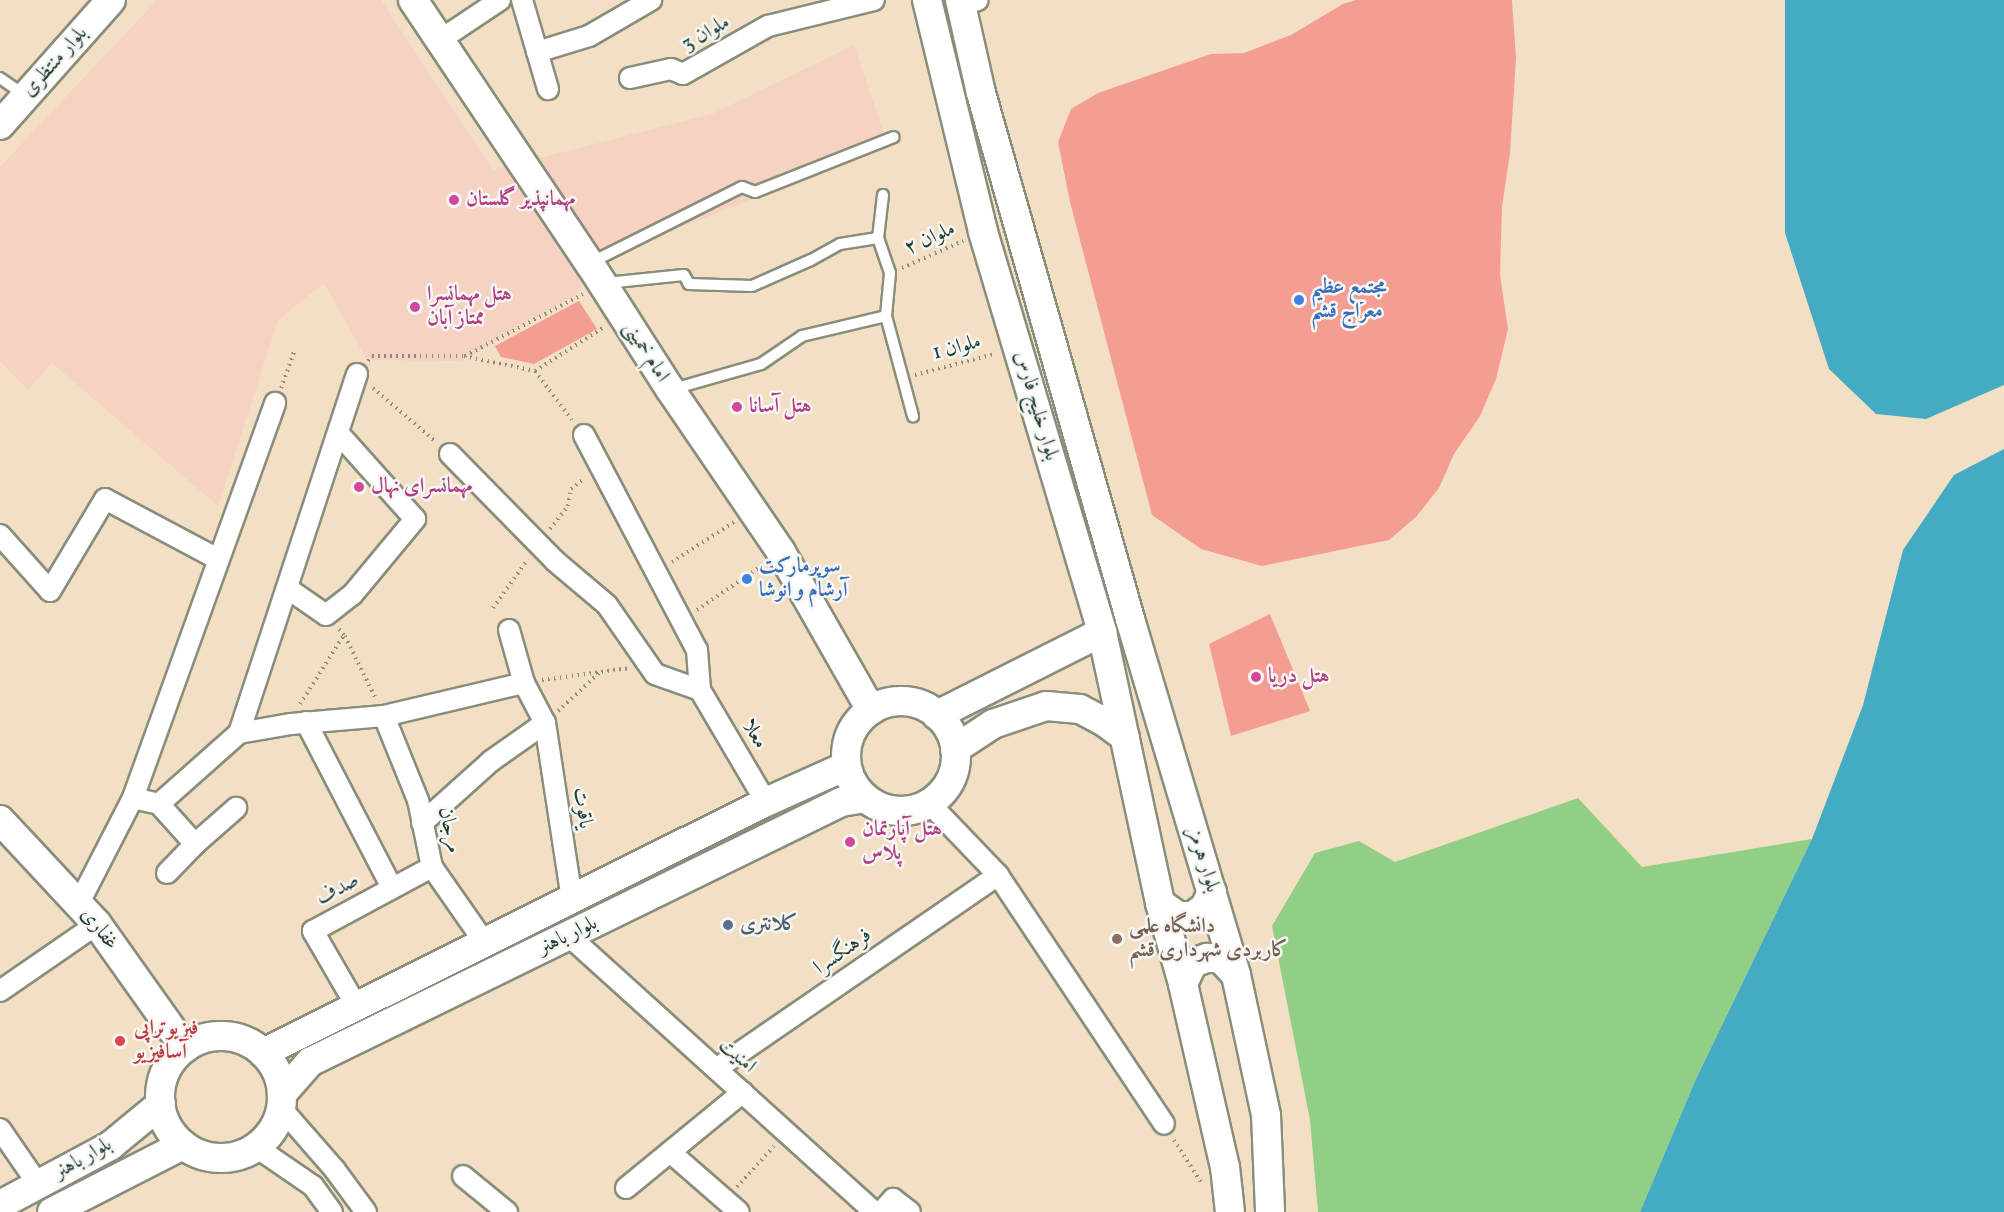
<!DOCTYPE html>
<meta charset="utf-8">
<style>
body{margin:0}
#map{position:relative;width:2004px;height:1212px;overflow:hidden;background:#f3dfc3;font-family:Vollkorn,Amiri,serif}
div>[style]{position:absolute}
.built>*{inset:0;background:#f5d2c2}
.green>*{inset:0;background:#90cf85}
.water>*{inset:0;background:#44abc3}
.building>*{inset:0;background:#f49e93}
.path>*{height:4px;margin-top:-2px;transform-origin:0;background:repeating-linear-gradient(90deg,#898e7c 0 1.5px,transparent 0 6px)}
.roads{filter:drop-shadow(2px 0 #898e7c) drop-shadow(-2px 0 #898e7c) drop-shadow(0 2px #898e7c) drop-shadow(0 -2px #898e7c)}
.lane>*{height:10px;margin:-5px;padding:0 5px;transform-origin:5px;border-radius:5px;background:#fff}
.street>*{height:20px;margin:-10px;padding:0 10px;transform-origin:10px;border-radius:10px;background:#fff}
.secondary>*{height:28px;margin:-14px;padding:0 14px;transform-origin:14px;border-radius:14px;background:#fff}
.secondary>.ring{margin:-14px;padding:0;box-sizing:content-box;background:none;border:28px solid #fff;border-radius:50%}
.dots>*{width:16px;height:16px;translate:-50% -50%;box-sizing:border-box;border:3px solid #f6f6f2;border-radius:50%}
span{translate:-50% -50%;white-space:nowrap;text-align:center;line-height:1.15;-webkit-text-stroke:5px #f6f6f2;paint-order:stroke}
.street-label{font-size:21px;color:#1f3d34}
.hotel-label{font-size:21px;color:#b23c85;font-weight:700}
.left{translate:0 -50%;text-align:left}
.shop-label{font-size:21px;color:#366cbe;font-weight:700}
.service-label{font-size:21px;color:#4e5e75;font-weight:700}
.education-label{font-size:21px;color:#785e54;font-weight:700}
.health-label{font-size:21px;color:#be3a42;font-weight:700}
</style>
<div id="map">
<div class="built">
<i style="clip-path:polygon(157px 0,381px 0,493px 170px,712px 114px,854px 45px,888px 146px,594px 261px,577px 294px,460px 361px,367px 360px,324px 283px,278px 320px,218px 506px,52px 363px,28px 390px,0 361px,0 167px)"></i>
</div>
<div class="green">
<i style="clip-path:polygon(1578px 798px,1642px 867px,1812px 839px,1696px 1079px,1640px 1212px,1318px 1212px,1310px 1120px,1272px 926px,1315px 853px,1359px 841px,1395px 862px)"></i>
</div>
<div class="water">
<i style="clip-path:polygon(1785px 0,2004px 0,2004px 385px,1926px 419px,1876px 414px,1829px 369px,1785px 233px)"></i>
<i style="clip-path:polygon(2004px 449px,2004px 1212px,1640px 1212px,1696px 1079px,1812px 839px,1863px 705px,1903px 550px,1954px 475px)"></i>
</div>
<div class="building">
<i style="clip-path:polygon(1356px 0,1512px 0,1516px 58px,1510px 153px,1502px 207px,1500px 275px,1508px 329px,1496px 379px,1480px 416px,1454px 454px,1439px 488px,1416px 517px,1389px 540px,1262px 566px,1201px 549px,1152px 515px,1070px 202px,1058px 142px,1071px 109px,1098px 93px,1211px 54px,1244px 53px,1291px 35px,1343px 4px)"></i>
<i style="clip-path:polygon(579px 301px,597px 329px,534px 364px,501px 357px,495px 346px)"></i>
<i style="clip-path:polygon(1270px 614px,1310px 711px,1231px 736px,1209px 644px)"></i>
</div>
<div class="path">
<i style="left:902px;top:268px;width:67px;rotate:-23.9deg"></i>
<i style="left:465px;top:356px;width:133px;rotate:-27.7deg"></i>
<i style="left:368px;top:361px;width:6px;rotate:-51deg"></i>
<i style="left:372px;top:356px;width:92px"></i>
<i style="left:464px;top:356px;width:73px;rotate:11.9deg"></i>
<i style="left:535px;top:371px;width:61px;rotate:52.9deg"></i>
<i style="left:535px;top:371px;width:82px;rotate:-32.5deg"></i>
<i style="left:915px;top:375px;width:83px;rotate:-14.7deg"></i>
<i style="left:281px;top:388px;width:38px;rotate:-70deg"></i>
<i style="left:373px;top:388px;width:83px;rotate:40.6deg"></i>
<i style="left:550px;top:529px;width:29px;rotate:-52deg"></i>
<i style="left:568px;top:506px;width:17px;rotate:-80deg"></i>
<i style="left:571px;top:489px;width:18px;rotate:-38deg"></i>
<i style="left:672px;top:562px;width:74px;rotate:-32.8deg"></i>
<i style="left:493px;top:608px;width:60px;rotate:-54.5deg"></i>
<i style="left:697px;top:610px;width:80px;rotate:-34.3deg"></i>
<i style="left:345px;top:636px;width:70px;rotate:63.8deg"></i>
<i style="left:542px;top:680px;width:89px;rotate:-7.8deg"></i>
<i style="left:300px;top:704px;width:82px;rotate:-57.5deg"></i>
<i style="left:344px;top:635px;width:9px;rotate:-131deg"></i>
<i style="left:558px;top:711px;width:56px;rotate:-42.8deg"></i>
<i style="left:1174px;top:1140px;width:52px;rotate:57.5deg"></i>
<i style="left:737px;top:1187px;width:55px;rotate:-47.9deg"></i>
</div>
<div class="roads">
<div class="lane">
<i style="left:0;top:78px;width:29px;rotate:35deg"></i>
<i style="left:883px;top:195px;width:43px;rotate:96.6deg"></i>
<i style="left:878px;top:238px;width:37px;rotate:71deg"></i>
<i style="left:890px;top:273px;width:43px;rotate:95.3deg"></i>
<i style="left:886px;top:316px;width:104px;rotate:74.9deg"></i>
<i style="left:590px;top:263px;width:170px;rotate:-26.6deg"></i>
<i style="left:742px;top:187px;width:14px;rotate:21deg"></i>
<i style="left:755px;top:192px;width:149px;rotate:-21.6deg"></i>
<i style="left:606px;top:283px;width:78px;rotate:-5.9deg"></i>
<i style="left:684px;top:275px;width:10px;rotate:61deg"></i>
<i style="left:689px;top:284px;width:63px;rotate:1.8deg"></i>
<i style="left:752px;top:286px;width:64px;rotate:-23.8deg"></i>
<i style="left:811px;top:260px;width:33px;rotate:-29deg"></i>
<i style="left:840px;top:244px;width:38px;rotate:-9deg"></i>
<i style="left:673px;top:389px;width:91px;rotate:-15.9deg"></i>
<i style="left:761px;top:364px;width:50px;rotate:-34.3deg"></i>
<i style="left:802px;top:336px;width:86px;rotate:-13.4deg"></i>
</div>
<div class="street">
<i style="left:522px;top:0;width:93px;rotate:73.7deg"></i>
<i style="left:961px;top:4px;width:17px;rotate:-13deg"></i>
<i style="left:440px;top:40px;width:72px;rotate:-33.7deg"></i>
<i style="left:537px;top:52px;width:54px;rotate:-17.1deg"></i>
<i style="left:589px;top:36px;width:72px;rotate:-30.1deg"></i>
<i style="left:630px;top:78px;width:42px;rotate:-12.4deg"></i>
<i style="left:671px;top:69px;width:13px;rotate:23deg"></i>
<i style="left:683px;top:74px;width:98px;rotate:-29.5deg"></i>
<i style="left:768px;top:26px;width:109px;rotate:-13.8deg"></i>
<i style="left:584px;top:435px;width:243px;rotate:62.3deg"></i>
<i style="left:697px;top:650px;width:40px;rotate:85.7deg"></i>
<i style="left:700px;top:690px;width:130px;rotate:59.5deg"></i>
<i style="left:450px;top:454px;width:150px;rotate:45.5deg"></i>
<i style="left:555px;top:561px;width:68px;rotate:40.2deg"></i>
<i style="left:607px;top:605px;width:84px;rotate:55.2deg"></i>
<i style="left:655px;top:674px;width:48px;rotate:19.6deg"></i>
<i style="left:0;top:535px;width:75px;rotate:48.2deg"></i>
<i style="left:50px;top:591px;width:107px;rotate:-59.1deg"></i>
<i style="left:105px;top:499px;width:128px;rotate:28deg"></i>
<i style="left:287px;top:588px;width:47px;rotate:34.7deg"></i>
<i style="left:326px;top:615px;width:33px;rotate:-38deg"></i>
<i style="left:352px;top:595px;width:99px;rotate:-50.3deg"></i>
<i style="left:415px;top:519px;width:115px;rotate:-131.8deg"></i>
<i style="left:509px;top:630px;width:55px;rotate:74.2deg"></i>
<i style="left:524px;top:683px;width:45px;rotate:62.3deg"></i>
<i style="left:545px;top:723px;width:178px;rotate:81.3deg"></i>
<i style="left:384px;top:716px;width:91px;rotate:68deg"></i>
<i style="left:418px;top:800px;width:68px;rotate:78.2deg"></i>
<i style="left:432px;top:867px;width:93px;rotate:55.1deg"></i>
<i style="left:306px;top:722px;width:187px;rotate:62.6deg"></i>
<i style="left:239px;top:733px;width:53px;rotate:-9.8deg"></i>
<i style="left:291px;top:724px;width:93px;rotate:-4.9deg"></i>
<i style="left:384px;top:716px;width:144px;rotate:-13.3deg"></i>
<i style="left:133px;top:798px;width:27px;rotate:13deg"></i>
<i style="left:159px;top:804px;width:107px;rotate:-41.6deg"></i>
<i style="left:239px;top:733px;width:378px;rotate:-71.8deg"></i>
<i style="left:929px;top:803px;width:100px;rotate:46.2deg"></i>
<i style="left:998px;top:875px;width:299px;rotate:56.3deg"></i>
<i style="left:159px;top:804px;width:54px;rotate:48deg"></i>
<i style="left:422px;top:823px;width:93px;rotate:-41.9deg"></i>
<i style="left:491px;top:761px;width:66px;rotate:-35.1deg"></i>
<i style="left:167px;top:873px;width:40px;rotate:-46deg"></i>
<i style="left:195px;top:844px;width:55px;rotate:-41.3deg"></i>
<i style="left:79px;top:903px;width:118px;rotate:-62.8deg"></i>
<i style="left:133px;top:798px;width:420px;rotate:-70.2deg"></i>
<i style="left:569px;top:936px;width:411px;rotate:42.1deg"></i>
<i style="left:0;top:991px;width:118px;rotate:-34.6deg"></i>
<i style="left:357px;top:1007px;width:88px;rotate:-120.1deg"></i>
<i style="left:313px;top:931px;width:135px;rotate:-28.3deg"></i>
<i style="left:716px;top:1069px;width:342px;rotate:-34.5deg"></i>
<i style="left:281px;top:1108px;width:82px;rotate:48.9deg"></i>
<i style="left:335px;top:1170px;width:52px;rotate:53.6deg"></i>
<i style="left:0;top:1129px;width:67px;rotate:55.4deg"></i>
<i style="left:256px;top:1147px;width:69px;rotate:34.4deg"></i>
<i style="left:313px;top:1186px;width:32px;rotate:54deg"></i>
<i style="left:670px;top:1152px;width:91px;rotate:41deg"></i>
<i style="left:463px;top:1176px;width:57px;rotate:39.3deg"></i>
<i style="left:626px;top:1188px;width:151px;rotate:-39.4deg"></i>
<i style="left:881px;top:1212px;width:18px;rotate:-47deg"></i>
<i style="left:893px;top:1199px;width:21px;rotate:37deg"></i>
</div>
<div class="secondary">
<i style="left:413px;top:0;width:318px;rotate:56.2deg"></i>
<i style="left:590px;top:264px;width:148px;rotate:57.4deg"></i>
<i style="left:670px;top:389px;width:197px;rotate:55.7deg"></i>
<i style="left:781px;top:552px;width:182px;rotate:60.3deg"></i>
<i style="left:927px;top:0;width:239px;rotate:76.4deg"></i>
<i style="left:983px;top:232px;width:417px;rotate:73.4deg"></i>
<i style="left:1102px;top:632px;width:185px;rotate:153.3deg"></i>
<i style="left:960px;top:0;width:95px;rotate:77.3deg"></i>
<i style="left:981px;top:93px;width:547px;rotate:74.18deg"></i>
<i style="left:1130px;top:619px;width:371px;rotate:73.4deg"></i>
<i style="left:1236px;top:975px;width:143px;rotate:77.9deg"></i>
<i style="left:1266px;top:1115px;width:97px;rotate:87.6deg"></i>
<i style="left:0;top:125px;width:167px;rotate:-48.4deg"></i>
<i style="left:1102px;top:632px;width:277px;rotate:77.9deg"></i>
<i style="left:1160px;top:903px;width:84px;rotate:74.1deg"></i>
<i style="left:1183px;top:984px;width:188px;rotate:77.1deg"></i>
<i style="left:1225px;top:1167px;width:45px;rotate:83.7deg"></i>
<i class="ring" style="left:846px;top:701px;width:82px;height:82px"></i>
<i style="left:955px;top:749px;width:45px;rotate:-33.3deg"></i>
<i style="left:993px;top:724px;width:56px;rotate:-18.8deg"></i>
<i style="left:1046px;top:706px;width:34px;rotate:5deg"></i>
<i style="left:1080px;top:709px;width:26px;rotate:28deg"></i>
<i style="left:1103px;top:721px;width:27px;rotate:36deg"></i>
<i style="left:0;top:820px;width:142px;rotate:47deg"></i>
<i style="left:97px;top:924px;width:152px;rotate:54.6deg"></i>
<i style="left:1160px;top:903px;width:22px;rotate:36deg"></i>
<i style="left:1178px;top:916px;width:15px"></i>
<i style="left:1193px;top:916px;width:15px;rotate:-37deg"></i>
<i style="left:1205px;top:907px;width:17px;rotate:-66deg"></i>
<i style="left:1183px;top:984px;width:23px;rotate:-65deg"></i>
<i style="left:1193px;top:963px;width:15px;rotate:-20deg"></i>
<i style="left:1207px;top:958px;width:13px"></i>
<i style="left:1220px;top:958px;width:23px;rotate:47deg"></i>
<i class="ring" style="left:160px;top:1036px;width:94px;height:94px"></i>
<i style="left:263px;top:1053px;width:562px;rotate:-26.52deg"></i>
<i style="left:766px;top:802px;width:88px;rotate:-24.2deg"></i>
<i style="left:282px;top:1094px;width:43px;rotate:-48.8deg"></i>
<i style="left:310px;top:1062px;width:591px;rotate:-26.09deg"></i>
<i style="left:841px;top:802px;width:24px;rotate:-9deg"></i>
<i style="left:0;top:1205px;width:125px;rotate:-28.2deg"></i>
<i style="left:110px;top:1146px;width:66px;rotate:-39.5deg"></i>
<i style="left:52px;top:1212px;width:147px;rotate:-27.1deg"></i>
</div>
</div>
<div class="dots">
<i style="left:454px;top:200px;background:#d1479c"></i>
<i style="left:1299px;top:300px;background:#3f7fe0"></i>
<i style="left:415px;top:307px;background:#d1479c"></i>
<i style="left:737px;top:407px;background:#d1479c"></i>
<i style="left:359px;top:487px;background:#d1479c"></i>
<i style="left:747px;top:579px;background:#3f7fe0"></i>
<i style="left:1256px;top:677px;background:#d1479c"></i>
<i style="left:850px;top:842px;background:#d1479c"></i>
<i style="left:728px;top:925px;background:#5c6f8a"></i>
<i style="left:1117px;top:939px;background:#8d6e63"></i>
<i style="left:120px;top:1041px;background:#e0444e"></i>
</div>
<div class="street-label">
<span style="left:706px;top:34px;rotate:-30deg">ملوان 3</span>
<span style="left:55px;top:62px;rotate:-48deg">بلوار منتظری</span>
<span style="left:930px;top:239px;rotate:-24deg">ملوان ۲</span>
<span style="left:957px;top:348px;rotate:-15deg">ملوان 1</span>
<span style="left:646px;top:352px;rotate:58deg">امام خمینی</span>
<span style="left:1036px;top:406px;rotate:74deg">بلوار خلیج فارس</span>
<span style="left:754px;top:734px;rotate:60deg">معلا</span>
<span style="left:582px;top:808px;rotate:81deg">یاقوت</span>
<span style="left:449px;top:830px;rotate:78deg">مرجان</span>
<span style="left:1203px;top:860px;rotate:73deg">بلوار هرمز</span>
<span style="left:338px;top:890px;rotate:-29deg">صدف</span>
<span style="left:99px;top:929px;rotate:52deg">غفاری</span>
<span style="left:568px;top:936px;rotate:-26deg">بلوار باهنر</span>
<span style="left:843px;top:952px;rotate:-35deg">فرهنگسرا</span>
<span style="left:737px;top:1056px;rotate:42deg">امنیت</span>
<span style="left:83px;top:1159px;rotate:-30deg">بلوار باهنر</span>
</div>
<div class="hotel-label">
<span class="left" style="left:466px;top:200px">مهمانپذیر گلستان</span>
<span class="left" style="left:427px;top:307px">هتل مهمانسرا<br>ممتاز آبان</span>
<span class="left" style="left:749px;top:407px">هتل آسانا</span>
<span class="left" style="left:371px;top:487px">مهمانسرای نهال</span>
<span class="left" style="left:1268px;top:677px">هتل دریا</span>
<span class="left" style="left:862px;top:842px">هتل آپارتمان<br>پلاس</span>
</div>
<div class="shop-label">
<span class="left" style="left:1311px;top:300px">مجتمع عظیم<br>معراج قشم</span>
<span class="left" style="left:759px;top:579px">سوپرمارکت<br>آرشام و انوشا</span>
</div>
<div class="service-label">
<span class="left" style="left:740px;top:925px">کلانتری</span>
</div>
<div class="education-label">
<span class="left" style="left:1129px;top:939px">دانشگاه علمی<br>کاربردی شهرداری قشم</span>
</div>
<div class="health-label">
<span class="left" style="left:134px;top:1041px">فیزیوتراپی<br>آسافیزیو</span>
</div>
</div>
